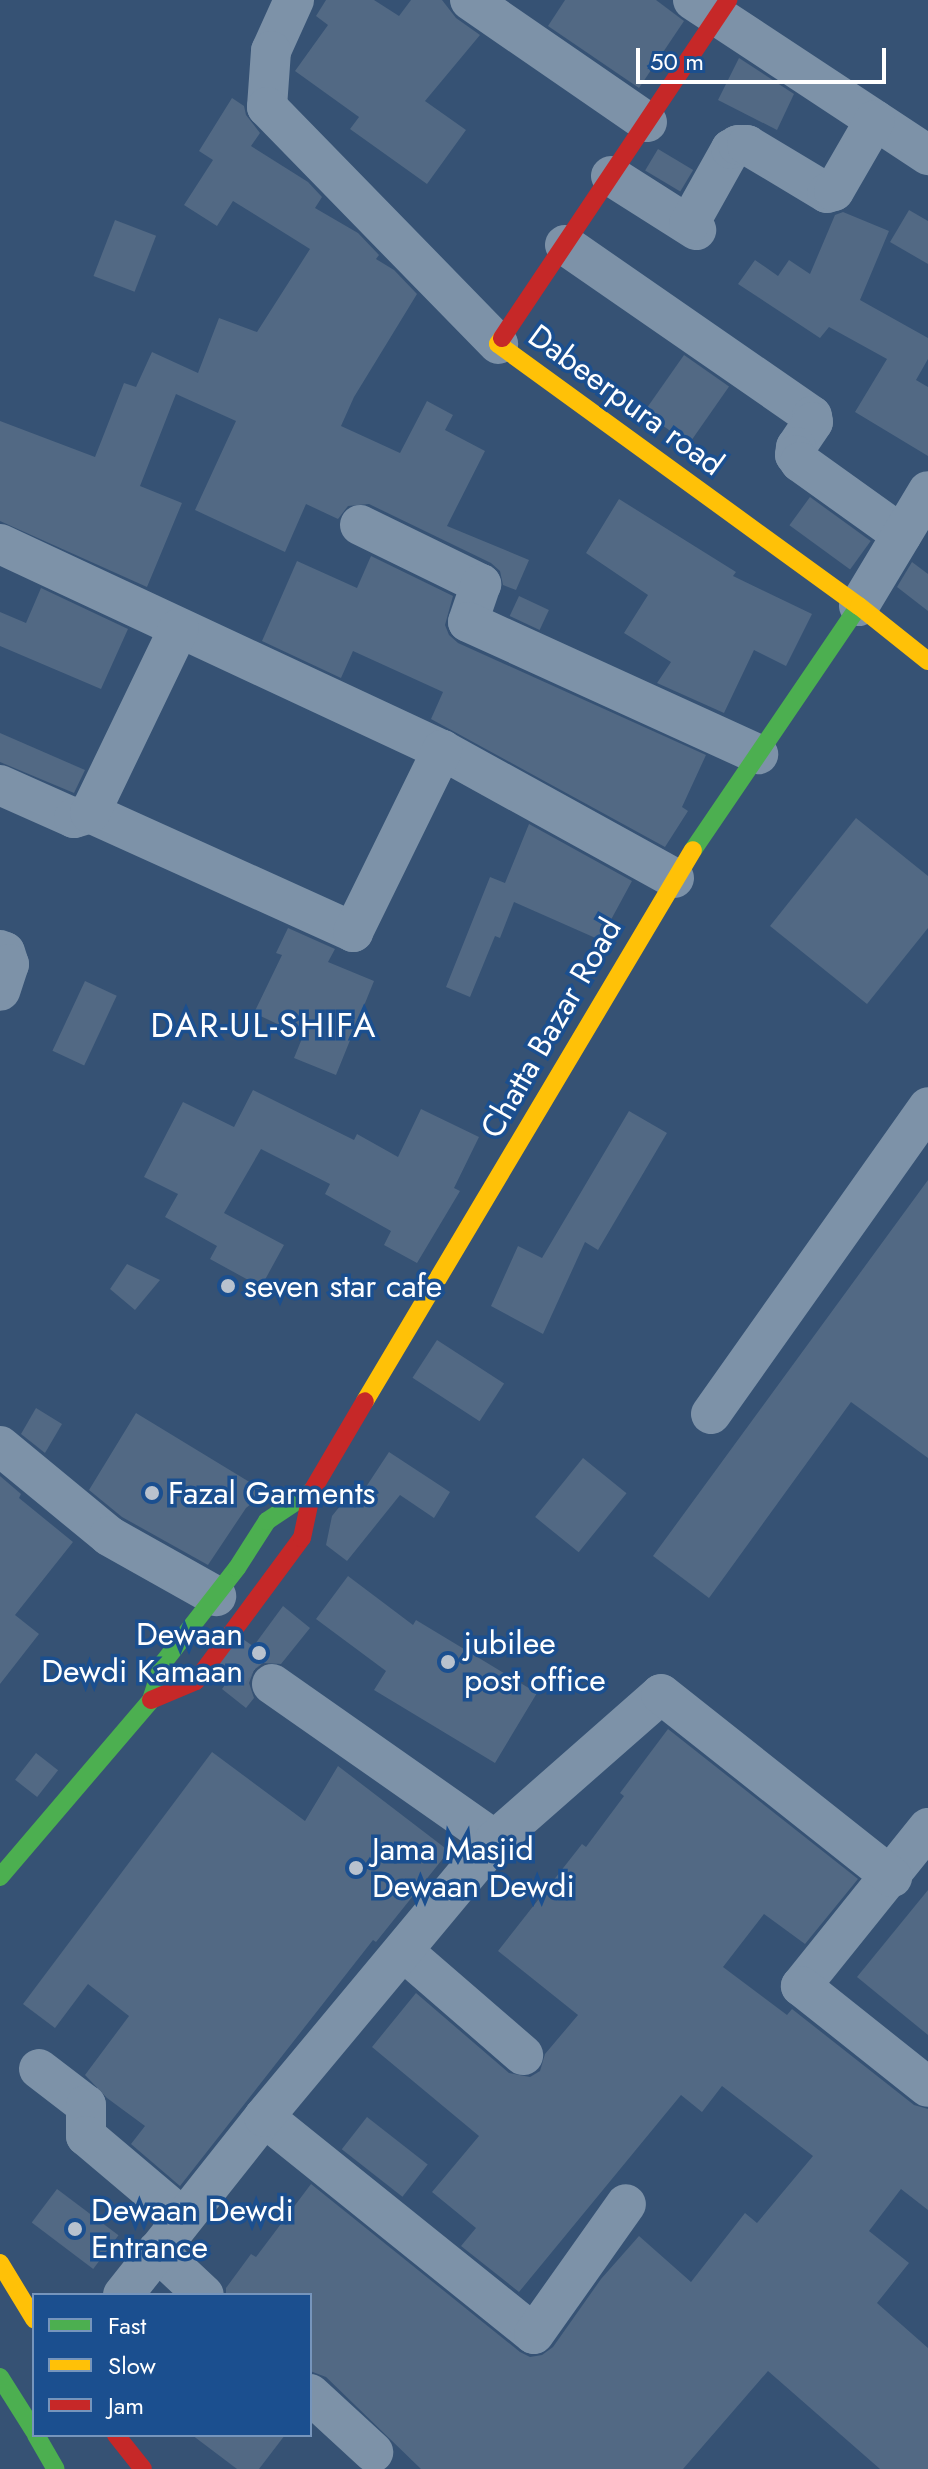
<!DOCTYPE html>
<style>
body{margin:0}
#map{position:relative;width:928px;height:2469px;overflow:hidden;background:#365274;font-family:Jost,sans-serif}
div>[style]{position:absolute}
.building>*{inset:0;background:#526984;transform-origin:0 0}
.street-tunnel>*{height:40px;margin-top:-20px;transform-origin:0;background:repeating-linear-gradient(90deg,#546c89 0 40px,transparent 0 60px)}
.street>*{height:40px;margin:-20px;padding:0 20px;transform-origin:20px;border-radius:20px;background:#7d92a8}
.fast>*{height:18px;margin:-9px;padding:0 9px;transform-origin:9px;border-radius:9px;background:#4caf50}
.slow>*{height:18px;margin:-9px;padding:0 9px;transform-origin:9px;border-radius:9px;background:#ffc107}
.jam>*{height:18px;margin:-9px;padding:0 9px;transform-origin:9px;border-radius:9px;background:#c62828}
.dots>*{width:22px;height:22px;translate:-50% -50%;box-sizing:border-box;border:4px solid #1b4f8f;border-radius:50%}
span{translate:-50% -50%;white-space:nowrap;text-align:center;line-height:1.15;-webkit-text-stroke:7px #1b4f8f;paint-order:stroke}
.street-label{font-size:32px;color:#fff}
.poi-label{font-size:32px;color:#fff}
.left{translate:0 -50%;text-align:left}
.right{translate:-100% -50%;text-align:right}
.neighbourhood-label{font-size:34px;color:#fff;letter-spacing:2px}
.legend{position:absolute;left:32px;top:2293px;width:280px;height:144px;box-sizing:border-box;background:#1b4f8f;border:2px solid #7695bc;margin:0;padding:10px 14px;list-style:none;font-size:24px;color:#fff}
.legend li{display:flex;align-items:center;gap:16px;height:40px}
.legend b{width:40px;border:2px solid #7695bc}
.scale{position:absolute;left:636px;top:48px;width:250px;height:36px;box-sizing:border-box;border:4px solid #fff;border-top:0;padding-left:10px;font-size:24px;line-height:28px;white-space:nowrap;color:#fff;-webkit-text-stroke:6px #1b4f8f;paint-order:stroke}
</style>
<div id="map">
<div class="building">
<i style="clip-path:polygon(326px 0,374px 0,399px 16px,411px 0,442px 0,456px 18px,480px 35px,425px 101px,466px 130px,427px 184px,350px 129px,359px 117px,295px 71px,328px 25px,316px 16px)"></i>
<i style="clip-path:polygon(565px 0,656px 0,684px 21px,639px 88px,548px 26px)"></i>
<i style="clip-path:polygon(739px 58px,794px 94px,777px 130px,718px 100px)"></i>
<i style="clip-path:polygon(232px 98px,244px 106px,246px 115px,260px 133px,251px 146px,308px 182px,322px 197px,315px 208px,358px 233px,379px 255px,376px 259px,394px 270px,417px 294px,354px 397px,341px 426px,400px 453px,427px 401px,453px 415px,445px 430px,485px 451px,447px 526px,529px 560px,516px 590px,503px 585px,500px 571px,491px 563px,369px 504px,348px 506px,338px 519px,306px 504px,285px 552px,195px 510px,236px 421px,176px 394px,140px 486px,182px 503px,147px 587px,0 521px,0 421px,95px 457px,124px 383px,136px 387px,152px 352px,198px 373px,219px 318px,257px 332px,310px 249px,233px 201px,217px 226px,184px 205px,213px 160px,199px 151px)"></i>
<i style="left:658px;top:149px;width:41px;height:25px;rotate:31deg"></i>
<i style="clip-path:polygon(909px 210px,928px 221px,928px 264px,890px 242px)"></i>
<i style="clip-path:polygon(843px 212px,889px 231px,860px 300px,928px 338px,928px 359px,916px 380px,928px 387px,928px 456px,855px 412px,887px 359px,829px 327px,820px 338px,738px 284px,755px 260px,778px 276px,789px 260px,810px 274px,835px 215px)"></i>
<i style="left:115px;top:220px;width:44px;height:60px;rotate:21deg"></i>
<i style="left:684px;top:355px;width:55px;height:70px;rotate:35deg"></i>
<i style="left:810px;top:497px;width:75px;height:35px;rotate:36deg"></i>
<i style="clip-path:polygon(619px 499px,736px 572px,733px 576px,812px 614px,786px 666px,754px 650px,724px 713px,657px 683px,671px 662px,624px 633px,648px 595px,586px 553px)"></i>
<i style="clip-path:polygon(371px 556px,453px 596px,445px 625px,449px 635px,458px 643px,706px 755px,682px 807px,688px 811px,665px 847px,431px 719px,443px 692px,353px 651px,341px 678px,262px 641px,297px 561px,357px 588px)"></i>
<i style="clip-path:polygon(912px 562px,928px 574px,928px 611px,897px 587px)"></i>
<i style="clip-path:polygon(41px 588px,128px 629px,101px 689px,0 646px,0 612px,26px 623px)"></i>
<i style="left:519px;top:596px;width:33px;height:22px;rotate:25deg"></i>
<i style="clip-path:polygon(0 733px,85px 770px,74px 793px,0 762px)"></i>
<i style="clip-path:polygon(856px 818px,928px 876px,928px 928px,867px 1004px,770px 926px)"></i>
<i style="clip-path:polygon(529px 824px,632px 881px,600px 940px,514px 902px,500px 938px,495px 936px,470px 997px,446px 987px,490px 877px,505px 883px)"></i>
<i style="clip-path:polygon(288px 928px,335px 949px,328px 962px,374px 981px,336px 1075px,294px 1058px,303px 1036px,254px 1013px,282px 955px,276px 953px)"></i>
<i style="left:85px;top:981px;width:35px;height:77px;rotate:25deg"></i>
<i style="clip-path:polygon(253px 1090px,354px 1140px,357px 1134px,398px 1157px,421px 1109px,479px 1137px,454px 1188px,460px 1191px,417px 1263px,384px 1245px,391px 1231px,325px 1194px,330px 1184px,261px 1149px,224px 1213px,284px 1245px,261px 1287px,210px 1259px,217px 1246px,165px 1217px,178px 1194px,144px 1177px,183px 1102px,234px 1127px)"></i>
<i style="clip-path:polygon(629px 1111px,667px 1133px,598px 1250px,585px 1242px,543px 1334px,491px 1306px,518px 1246px,542px 1258px)"></i>
<i style="clip-path:polygon(928px 1180px,928px 1458px,851px 1402px,709px 1598px,653px 1556px)"></i>
<i style="clip-path:polygon(127px 1264px,160px 1280px,135px 1310px,110px 1289px)"></i>
<i style="left:437px;top:1340px;width:80px;height:45px;rotate:33deg"></i>
<i style="clip-path:polygon(36px 1408px,62px 1424px,45px 1453px,21px 1434px)"></i>
<i style="clip-path:polygon(136px 1413px,266px 1492px,246px 1508px,208px 1565px,122px 1517px,89px 1490px)"></i>
<i style="clip-path:polygon(389px 1452px,450px 1492px,434px 1518px,400px 1495px,347px 1561px,326px 1545px,332px 1516px,357px 1485px,364px 1490px)"></i>
<i style="left:583px;top:1458px;width:56px;height:76px;rotate:39deg"></i>
<i style="clip-path:polygon(0 1476px,21px 1494px,19px 1498px,73px 1542px,15px 1615px,39px 1634px,0 1684px)"></i>
<i style="clip-path:polygon(348px 1576px,413px 1625px,416px 1620px,537px 1693px,495px 1763px,374px 1690px,386px 1671px,316px 1619px)"></i>
<i style="clip-path:polygon(283px 1606px,310px 1628px,281px 1664px,263px 1663px,254px 1670px,249px 1683px,254px 1698px,246px 1708px,222px 1689px)"></i>
<i style="clip-path:polygon(668px 1729px,858px 1879px,805px 1944px,764px 1914px,723px 1967px,787px 2015px,792px 2009px,914px 2105px,928px 2109px,928px 2210px,901px 2189px,869px 2231px,909px 2263px,877px 2303px,928px 2348px,928px 2469px,880px 2469px,768px 2371px,683px 2469px,421px 2469px,326px 2377px,310px 2371px,310px 2295px,226px 2295px,226px 2288px,251px 2254px,256px 2257px,311px 2184px,520px 2352px,530px 2357px,542px 2355px,553px 2347px,601px 2279px,639px 2236px,691px 2282px,745px 2213px,757px 2223px,813px 2156px,722px 2086px,702px 2112px,681px 2095px,519px 2292px,461px 2246px,476px 2228px,432px 2192px,479px 2136px,372px 2047px,416px 1993px,509px 2073px,530px 2077px,540px 2071px,545px 2054px,578px 2015px,498px 1951px,582px 1844px,586px 1847px,624px 1796px,620px 1793px)"></i>
<i style="clip-path:polygon(212px 1752px,305px 1821px,338px 1766px,449px 1851px,376px 1942px,373px 1940px,180px 2186px,131px 2144px,145px 2126px,107px 2098px,85px 2075px,129px 2016px,88px 1984px,55px 2028px,23px 2004px)"></i>
<i style="left:36px;top:1753px;width:28px;height:34px;rotate:38deg"></i>
<i style="clip-path:polygon(928px 1890px,928px 2035px,857px 1977px)"></i>
<i style="left:367px;top:2117px;width:77px;height:41px;rotate:38deg"></i>
<i style="left:57px;top:2189px;width:77px;height:42px;rotate:37deg"></i>
<i style="clip-path:polygon(192px 2435px,285px 2435px,259px 2469px,237px 2469px)"></i>
</div>
<div class="street-tunnel">
<i style="left:221px;top:1648px;width:62px;rotate:35.2deg"></i>
</div>
<div class="street">
<i style="left:294px;top:0;width:56px;rotate:114.3deg"></i>
<i style="left:271px;top:51px;width:56px;rotate:94.1deg"></i>
<i style="left:267px;top:107px;width:331px;rotate:45.7deg"></i>
<i style="left:470px;top:0;width:215px;rotate:34.6deg"></i>
<i style="left:693px;top:0;width:282px;rotate:33.4deg"></i>
<i style="left:611px;top:176px;width:101px;rotate:32.4deg"></i>
<i style="left:689px;top:224px;width:86px;rotate:-60.8deg"></i>
<i style="left:731px;top:149px;width:8px;rotate:-30deg"></i>
<i style="left:738px;top:145px;width:9px"></i>
<i style="left:747px;top:145px;width:93px;rotate:31deg"></i>
<i style="left:827px;top:193px;width:7px;rotate:-16deg"></i>
<i style="left:834px;top:191px;width:82px;rotate:-60deg"></i>
<i style="left:565px;top:245px;width:300px;rotate:34.7deg"></i>
<i style="left:812px;top:416px;width:6px;rotate:81deg"></i>
<i style="left:813px;top:422px;width:30px;rotate:124deg"></i>
<i style="left:796px;top:447px;width:8px;rotate:97deg"></i>
<i style="left:795px;top:455px;width:9px;rotate:54deg"></i>
<i style="left:800px;top:462px;width:125px;rotate:35.6deg"></i>
<i style="left:360px;top:525px;width:135px;rotate:26deg"></i>
<i style="left:481px;top:584px;width:40px;rotate:108.9deg"></i>
<i style="left:468px;top:622px;width:319px;rotate:24.5deg"></i>
<i style="left:0;top:544px;width:488px;rotate:25deg"></i>
<i style="left:442px;top:750px;width:265px;rotate:28.9deg"></i>
<i style="left:859px;top:606px;width:134px;rotate:-59deg"></i>
<i style="left:0;top:785px;width:81px;rotate:24deg"></i>
<i style="left:74px;top:818px;width:17px;rotate:-17deg"></i>
<i style="left:90px;top:813px;width:289px;rotate:24.3deg"></i>
<i style="left:353px;top:932px;width:203px;rotate:-63.9deg"></i>
<i style="left:90px;top:813px;width:205px;rotate:-64.3deg"></i>
<i style="left:0;top:950px;width:5px;rotate:22deg"></i>
<i style="left:5px;top:952px;width:13px;rotate:72deg"></i>
<i style="left:9px;top:964px;width:28px;rotate:108deg"></i>
<i style="left:711px;top:1414px;width:376px;rotate:-54.7deg"></i>
<i style="left:0;top:1446px;width:141px;rotate:39.5deg"></i>
<i style="left:109px;top:1536px;width:123px;rotate:29.3deg"></i>
<i style="left:272px;top:1684px;width:272px;rotate:35deg"></i>
<i style="left:928px;top:1828px;width:203px;rotate:128.8deg"></i>
<i style="left:801px;top:1986px;width:162px;rotate:38.5deg"></i>
<i style="left:403px;top:1951px;width:159px;rotate:40.9deg"></i>
<i style="left:39px;top:2069px;width:59px;rotate:37.5deg"></i>
<i style="left:86px;top:2105px;width:31px;rotate:90deg"></i>
<i style="left:86px;top:2136px;width:127px;rotate:40.2deg"></i>
<i style="left:264px;top:2117px;width:346px;rotate:38.8deg"></i>
<i style="left:534px;top:2334px;width:159px;rotate:-54.7deg"></i>
<i style="left:157px;top:2251px;width:64px;rotate:43.1deg"></i>
<i style="left:123px;top:2295px;width:227px;rotate:-51.6deg"></i>
<i style="left:264px;top:2117px;width:361px;rotate:-50.2deg"></i>
<i style="left:495px;top:1840px;width:221px;rotate:-41.3deg"></i>
<i style="left:661px;top:1694px;width:295px;rotate:38.4deg"></i>
<i style="left:310px;top:2394px;width:86px;rotate:42.6deg"></i>
</div>
<div class="fast">
<i style="left:693px;top:850px;width:295px;rotate:-55.8deg"></i>
<i style="left:0;top:1877px;width:233px;rotate:-49.5deg"></i>
<i style="left:151px;top:1700px;width:39px;rotate:-72deg"></i>
<i style="left:163px;top:1663px;width:120px;rotate:-52.1deg"></i>
<i style="left:237px;top:1568px;width:56px;rotate:-57.4deg"></i>
<i style="left:267px;top:1521px;width:54px;rotate:-33.7deg"></i>
<i style="left:0;top:2377px;width:64px;rotate:57.8deg"></i>
<i style="left:36px;top:2435px;width:39px;rotate:60deg"></i>
</div>
<div class="slow">
<i style="left:502px;top:338px;width:7px;rotate:124deg"></i>
<i style="left:498px;top:344px;width:446px;rotate:36deg"></i>
<i style="left:859px;top:606px;width:88px;rotate:38.6deg"></i>
<i style="left:365px;top:1401px;width:641px;rotate:-59.24deg"></i>
<i style="left:0;top:2263px;width:66px;rotate:58.7deg"></i>
</div>
<div class="jam">
<i style="left:502px;top:338px;width:407px;rotate:-56.2deg"></i>
<i style="left:151px;top:1700px;width:49px;rotate:-22.9deg"></i>
<i style="left:196px;top:1681px;width:178px;rotate:-53.5deg"></i>
<i style="left:302px;top:1538px;width:48px;rotate:-78deg"></i>
<i style="left:312px;top:1491px;width:104px;rotate:-59.5deg"></i>
<i style="left:116px;top:2435px;width:43px;rotate:51.5deg"></i>
</div>
<div class="dots">
<i style="left:228px;top:1286px;background:#b9c2ce"></i>
<i style="left:152px;top:1493px;background:#b9c2ce"></i>
<i style="left:259px;top:1653px;background:#b9c2ce"></i>
<i style="left:448px;top:1662px;background:#b9c2ce"></i>
<i style="left:356px;top:1868px;background:#b9c2ce"></i>
<i style="left:75px;top:2229px;background:#b9c2ce"></i>
</div>
<div class="street-label">
<span style="left:626px;top:400px;rotate:36deg">Dabeerpura road</span>
<span style="left:551px;top:1028px;rotate:-60deg">Chatta Bazar Road</span>
</div>
<div class="poi-label">
<span class="left" style="left:244px;top:1286px">seven star cafe</span>
<span class="left" style="left:168px;top:1493px">Fazal Garments</span>
<span class="right" style="left:243px;top:1653px">Dewaan<br>Dewdi Kamaan</span>
<span class="left" style="left:464px;top:1662px">jubilee<br>post office</span>
<span class="left" style="left:372px;top:1868px">Jama Masjid<br>Dewaan Dewdi</span>
<span class="left" style="left:91px;top:2229px">Dewaan Dewdi<br>Entrance</span>
</div>
<div class="neighbourhood-label">
<span style="left:264px;top:1026px">DAR-UL-SHIFA</span>
</div>
<ul class="legend">
<li><b style="height:10px;background:#4caf50"></b>Fast</li>
<li><b style="height:10px;background:#ffc107"></b>Slow</li>
<li><b style="height:10px;background:#c62828"></b>Jam</li>
</ul>
<div class="scale">50 m</div>
</div>
